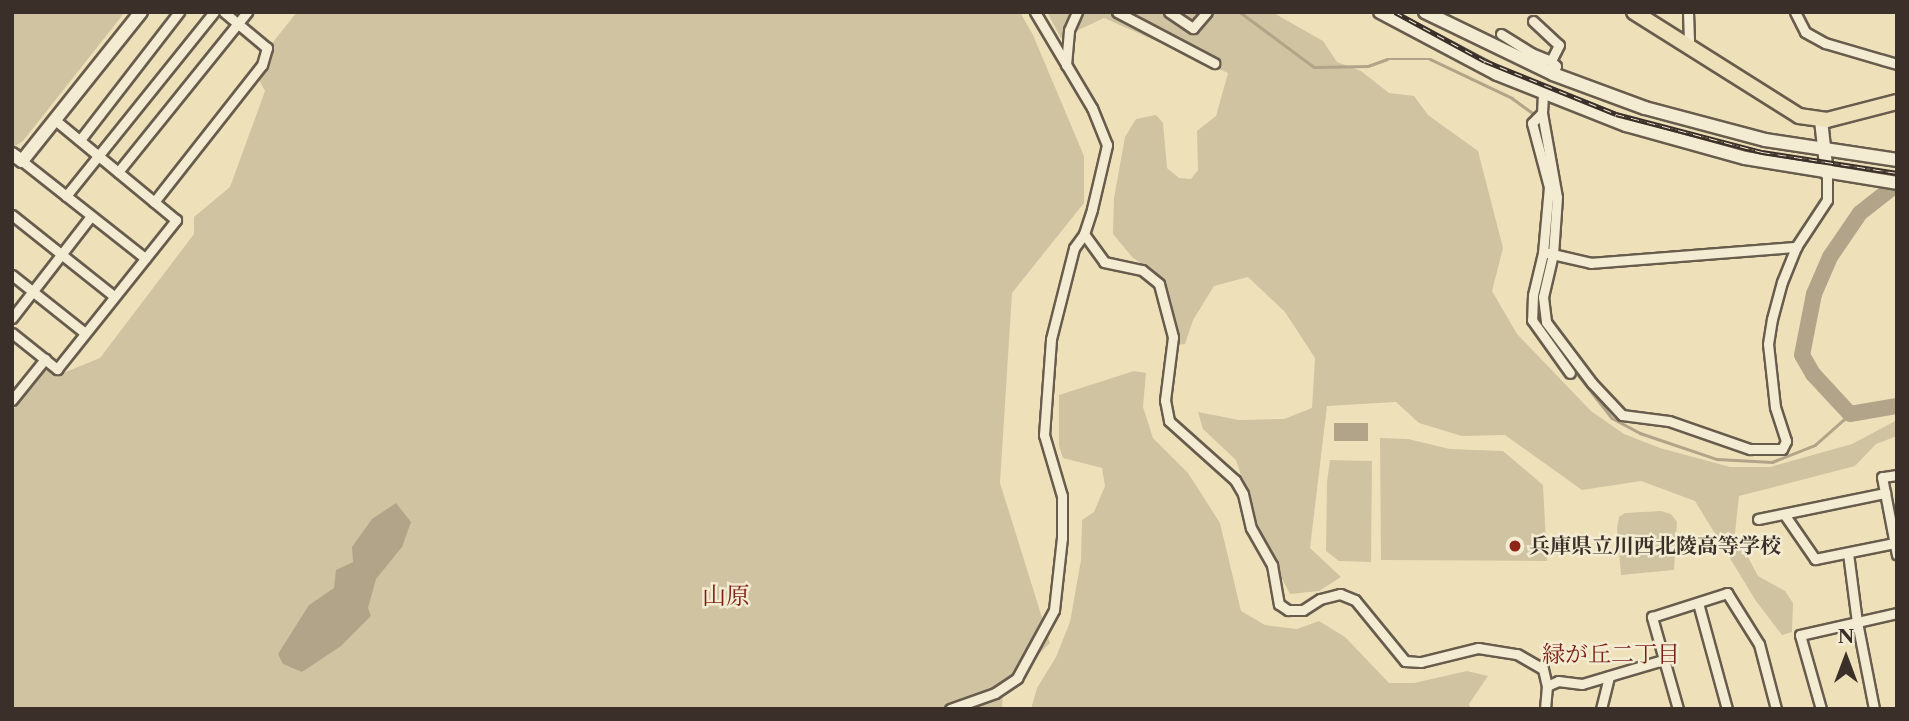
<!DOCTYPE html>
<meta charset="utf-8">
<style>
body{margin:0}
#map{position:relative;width:1909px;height:721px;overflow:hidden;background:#eee1ba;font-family:"Libre Caslon Text","Noto Serif JP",serif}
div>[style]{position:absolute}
.green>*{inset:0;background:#d0c3a1}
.water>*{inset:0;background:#b1a489;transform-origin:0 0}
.stream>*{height:2.5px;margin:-1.25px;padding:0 1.25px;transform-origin:1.25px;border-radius:1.25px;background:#b1a489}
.river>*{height:16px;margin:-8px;padding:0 8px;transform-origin:8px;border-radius:8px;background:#b1a489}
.roads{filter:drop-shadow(2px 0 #685c4d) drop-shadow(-2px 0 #685c4d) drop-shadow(0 2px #685c4d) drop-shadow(0 -2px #685c4d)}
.street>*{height:9px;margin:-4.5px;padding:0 4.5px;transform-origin:4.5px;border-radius:4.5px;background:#f4ecd2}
.secondary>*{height:12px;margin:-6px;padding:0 6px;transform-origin:6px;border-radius:6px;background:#f4ecd2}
.primary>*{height:14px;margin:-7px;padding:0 7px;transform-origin:7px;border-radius:7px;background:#eee1ba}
.rail>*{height:5px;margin-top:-2.5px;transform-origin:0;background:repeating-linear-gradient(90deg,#f4ecd2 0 8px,#3b2f29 0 16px);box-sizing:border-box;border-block:2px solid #3b2f29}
.dots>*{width:19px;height:19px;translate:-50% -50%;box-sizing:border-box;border:4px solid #f4ecd2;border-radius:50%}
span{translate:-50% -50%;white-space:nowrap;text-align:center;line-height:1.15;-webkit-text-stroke:5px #f4ecd2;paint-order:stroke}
.poi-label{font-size:21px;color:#3b2f29;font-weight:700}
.left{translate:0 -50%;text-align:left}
.neighbourhood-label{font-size:23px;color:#7a1f14}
.quarter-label{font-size:24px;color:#7a1f14}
.frame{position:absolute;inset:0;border:14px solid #3b2f29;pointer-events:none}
.north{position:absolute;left:1811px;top:623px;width:70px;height:70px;-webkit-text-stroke:5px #f4ecd2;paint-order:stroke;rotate:0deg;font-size:19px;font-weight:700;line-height:28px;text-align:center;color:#3b2f29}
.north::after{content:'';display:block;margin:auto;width:24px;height:32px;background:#3b2f29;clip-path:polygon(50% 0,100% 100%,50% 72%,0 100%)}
</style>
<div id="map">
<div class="green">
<i style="clip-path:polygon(12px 12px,125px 12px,23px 141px,12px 148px)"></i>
<i style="clip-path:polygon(297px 12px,1020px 12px,1033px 35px,1084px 156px,1084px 203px,1012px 293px,1000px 483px,1050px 643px,1003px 689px,1002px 709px,12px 709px,12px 411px,44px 370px,63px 373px,100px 358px,194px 234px,194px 217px,230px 187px,265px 91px,258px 78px,273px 42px)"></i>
<i style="clip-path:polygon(1047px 12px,1272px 12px,1323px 41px,1337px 62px,1361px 71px,1389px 93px,1414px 96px,1428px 115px,1478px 151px,1503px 248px,1492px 291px,1517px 334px,1591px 411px,1624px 434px,1660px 448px,1730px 467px,1770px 467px,1852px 444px,1897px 420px,1897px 436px,1876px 444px,1855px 466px,1739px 496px,1735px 533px,1758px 576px,1785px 591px,1793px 603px,1792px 632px,1782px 635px,1756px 601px,1695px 501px,1641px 481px,1582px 490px,1505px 435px,1462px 436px,1419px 423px,1396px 402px,1327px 406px,1310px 548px,1341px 577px,1319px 591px,1290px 594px,1262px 541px,1236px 460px,1203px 429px,1198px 412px,1239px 420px,1284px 419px,1312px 408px,1315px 358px,1285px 312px,1248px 277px,1214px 286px,1193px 320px,1185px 344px,1176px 345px,1171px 300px,1156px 273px,1133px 258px,1113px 234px,1114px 198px,1125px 137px,1136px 119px,1156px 115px,1163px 123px,1167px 168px,1179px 178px,1191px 179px,1198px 170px,1197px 131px,1216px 116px,1228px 73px,1104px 18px,1061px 38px)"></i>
<i style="clip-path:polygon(1134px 371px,1146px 373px,1143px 407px,1153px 438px,1188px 473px,1220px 523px,1241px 611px,1265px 625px,1297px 629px,1319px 621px,1345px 637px,1389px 683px,1414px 683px,1467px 671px,1488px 676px,1469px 704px,1471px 709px,1031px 709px,1037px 688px,1056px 657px,1070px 622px,1081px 560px,1082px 520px,1094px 512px,1105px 486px,1102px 468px,1063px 458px,1059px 446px,1059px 395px)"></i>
<i style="clip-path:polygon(1380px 438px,1408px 439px,1450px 449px,1503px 451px,1543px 485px,1547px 561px,1381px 560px)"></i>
<i style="clip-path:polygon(1330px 460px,1372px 461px,1371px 562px,1339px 561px,1326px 551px,1327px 482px)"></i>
<i style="clip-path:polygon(1661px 511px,1671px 514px,1677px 522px,1674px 570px,1621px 575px,1617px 528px,1619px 517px,1625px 513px)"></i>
</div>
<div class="water">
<i style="left:1334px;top:423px;width:34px;height:18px"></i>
<i style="clip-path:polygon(396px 503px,411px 522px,402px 547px,376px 579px,368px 608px,371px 616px,341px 646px,302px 672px,283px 664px,278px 654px,309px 605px,334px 588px,336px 570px,353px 562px,352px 547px,372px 519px)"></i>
</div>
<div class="stream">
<i style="left:1240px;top:12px;width:92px;rotate:36.6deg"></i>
<i style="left:1314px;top:67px;width:54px;rotate:-1.1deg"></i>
<i style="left:1368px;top:66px;width:20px;rotate:-20deg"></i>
<i style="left:1387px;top:59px;width:43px"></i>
<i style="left:1430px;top:59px;width:91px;rotate:25.4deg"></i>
<i style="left:1512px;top:98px;width:29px;rotate:36deg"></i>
<i style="left:1539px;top:120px;width:25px;rotate:83deg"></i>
<i style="left:1545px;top:269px;width:14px;rotate:-82deg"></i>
<i style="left:1539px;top:296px;width:26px;rotate:88deg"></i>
<i style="left:1540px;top:322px;width:67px;rotate:54.2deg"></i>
<i style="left:1579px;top:376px;width:53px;rotate:51.8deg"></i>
<i style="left:1612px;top:418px;width:32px;rotate:28deg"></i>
<i style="left:1640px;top:433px;width:81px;rotate:18.7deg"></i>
<i style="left:1717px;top:459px;width:55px;rotate:3.1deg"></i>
<i style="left:1772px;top:462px;width:46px;rotate:-21.6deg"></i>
<i style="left:1815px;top:445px;width:47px;rotate:-41.5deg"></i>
</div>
<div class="river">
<i style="left:1897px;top:184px;width:47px;rotate:141.9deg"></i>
<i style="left:1860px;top:213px;width:53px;rotate:124.3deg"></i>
<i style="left:1830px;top:257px;width:40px;rotate:113.4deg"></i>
<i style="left:1814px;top:294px;width:62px;rotate:101.1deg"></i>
<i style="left:1802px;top:355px;width:22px;rotate:60deg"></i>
<i style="left:1813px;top:374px;width:54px;rotate:47.2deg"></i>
<i style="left:1850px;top:414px;width:48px;rotate:-9.7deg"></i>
</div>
<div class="roads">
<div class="street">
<i style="left:1117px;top:12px;width:110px;rotate:27.7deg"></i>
<i style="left:1169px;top:12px;width:29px;rotate:34deg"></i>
<i style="left:1193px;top:28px;width:21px;rotate:-49deg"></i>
<i style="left:1688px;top:12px;width:34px;rotate:88deg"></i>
<i style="left:1795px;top:12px;width:22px;rotate:63deg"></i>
<i style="left:1805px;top:32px;width:23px;rotate:29deg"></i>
<i style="left:1825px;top:43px;width:75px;rotate:16.3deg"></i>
<i style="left:1533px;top:21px;width:35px;rotate:43deg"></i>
<i style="left:1559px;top:45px;width:18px;rotate:117deg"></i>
<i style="left:1501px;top:34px;width:36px;rotate:32deg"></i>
<i style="left:1531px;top:53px;width:22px;rotate:22deg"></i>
<i style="left:1551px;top:61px;width:7px;rotate:45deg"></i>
<i style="left:1556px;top:66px;width:9px;rotate:111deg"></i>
<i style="left:1066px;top:65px;width:35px;rotate:-85deg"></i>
<i style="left:1069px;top:30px;width:20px;rotate:-66deg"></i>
<i style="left:1543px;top:94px;width:19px;rotate:93deg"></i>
<i style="left:1542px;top:113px;width:85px;rotate:79.9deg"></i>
<i style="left:1557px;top:197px;width:57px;rotate:94deg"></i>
<i style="left:1553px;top:254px;width:44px;rotate:103.1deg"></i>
<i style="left:1543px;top:297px;width:25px;rotate:83deg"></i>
<i style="left:1546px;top:322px;width:76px;rotate:53deg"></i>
<i style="left:1592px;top:383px;width:44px;rotate:46.8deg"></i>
<i style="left:1622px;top:415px;width:47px;rotate:7.3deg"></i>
<i style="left:1669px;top:421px;width:86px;rotate:19.1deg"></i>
<i style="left:1750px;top:449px;width:32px"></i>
<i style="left:1782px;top:449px;width:9px;rotate:-63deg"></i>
<i style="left:1786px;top:441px;width:36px;rotate:-108deg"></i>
<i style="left:1775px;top:407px;width:63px;rotate:-96.3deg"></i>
<i style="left:1768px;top:344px;width:25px;rotate:-81deg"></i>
<i style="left:1772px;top:319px;width:38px;rotate:-75deg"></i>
<i style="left:1782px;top:282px;width:38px;rotate:-68deg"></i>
<i style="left:1796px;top:247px;width:56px;rotate:-56.6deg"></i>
<i style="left:1827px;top:200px;width:26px;rotate:-90deg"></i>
<i style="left:1542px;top:113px;width:14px;rotate:135deg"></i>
<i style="left:1532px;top:123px;width:66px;rotate:75.1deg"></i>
<i style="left:1549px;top:187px;width:66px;rotate:95.2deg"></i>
<i style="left:1543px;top:253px;width:43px;rotate:103.4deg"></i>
<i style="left:1533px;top:295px;width:25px;rotate:92deg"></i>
<i style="left:1532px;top:320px;width:65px;rotate:54.4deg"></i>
<i style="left:80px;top:140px;width:162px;rotate:-52.3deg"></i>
<i style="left:22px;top:161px;width:157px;rotate:38.3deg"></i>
<i style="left:118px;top:172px;width:206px;rotate:-51.1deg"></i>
<i style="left:66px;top:196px;width:236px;rotate:-51.2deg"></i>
<i style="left:154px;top:202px;width:174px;rotate:-51.8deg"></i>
<i style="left:262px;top:65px;width:18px;rotate:-74deg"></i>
<i style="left:267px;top:48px;width:56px;rotate:-140.1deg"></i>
<i style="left:12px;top:215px;width:130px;rotate:38.5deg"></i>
<i style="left:1084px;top:234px;width:34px;rotate:54deg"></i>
<i style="left:1104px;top:262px;width:39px;rotate:12deg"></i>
<i style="left:1142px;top:270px;width:22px;rotate:39deg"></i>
<i style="left:1159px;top:284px;width:55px;rotate:75.2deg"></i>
<i style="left:1173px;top:337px;width:64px;rotate:97.2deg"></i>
<i style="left:1165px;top:400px;width:21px;rotate:79deg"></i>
<i style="left:1169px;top:421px;width:89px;rotate:41.8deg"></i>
<i style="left:1235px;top:480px;width:16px;rotate:60deg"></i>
<i style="left:1243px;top:494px;width:35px;rotate:77deg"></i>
<i style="left:1251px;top:528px;width:43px;rotate:60.4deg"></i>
<i style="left:1272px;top:565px;width:40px;rotate:80deg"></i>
<i style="left:1279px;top:604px;width:11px;rotate:34deg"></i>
<i style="left:1288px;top:610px;width:15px"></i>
<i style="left:1303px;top:610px;width:20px;rotate:-33deg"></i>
<i style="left:1320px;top:599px;width:21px;rotate:-14deg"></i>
<i style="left:1340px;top:594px;width:16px;rotate:22deg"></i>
<i style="left:1355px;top:600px;width:79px;rotate:50.7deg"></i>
<i style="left:1405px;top:661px;width:16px;rotate:4deg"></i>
<i style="left:1421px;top:662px;width:59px;rotate:-13.8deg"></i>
<i style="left:1478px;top:648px;width:39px;rotate:9deg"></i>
<i style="left:1517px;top:654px;width:30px;rotate:30deg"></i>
<i style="left:1543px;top:669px;width:17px;rotate:77deg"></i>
<i style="left:1547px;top:686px;width:23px;rotate:95deg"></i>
<i style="left:1548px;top:253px;width:44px;rotate:13.1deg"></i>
<i style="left:1591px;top:263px;width:206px;rotate:-4.5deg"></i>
<i style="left:12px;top:275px;width:93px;rotate:38.5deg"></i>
<i style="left:12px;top:318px;width:129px;rotate:-52.2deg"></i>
<i style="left:12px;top:333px;width:58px;rotate:38.7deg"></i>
<i style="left:57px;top:369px;width:191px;rotate:-51.4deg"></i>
<i style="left:176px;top:220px;width:157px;rotate:-140.4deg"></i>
<i style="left:12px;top:400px;width:53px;rotate:-51.2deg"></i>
<i style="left:1897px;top:475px;width:15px;rotate:172deg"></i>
<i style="left:1882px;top:477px;width:79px;rotate:79.1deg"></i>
<i style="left:1784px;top:514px;width:55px;rotate:55.4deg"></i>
<i style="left:1815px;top:559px;width:81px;rotate:-11.4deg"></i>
<i style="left:1758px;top:519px;width:130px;rotate:-11.6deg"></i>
<i style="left:1848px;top:553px;width:70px;rotate:82.6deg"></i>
<i style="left:1857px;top:622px;width:89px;rotate:78.9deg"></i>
<i style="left:1698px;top:603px;width:110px;rotate:74.7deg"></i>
<i style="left:1547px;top:686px;width:12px;rotate:-24deg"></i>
<i style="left:1558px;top:681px;width:24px;rotate:7deg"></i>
<i style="left:1582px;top:684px;width:84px;rotate:-16.5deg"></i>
<i style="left:950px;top:709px;width:48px;rotate:-19.6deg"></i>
<i style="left:995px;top:693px;width:27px;rotate:-34deg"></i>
<i style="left:1017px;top:678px;width:77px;rotate:-61.4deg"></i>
<i style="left:1054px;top:610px;width:72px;rotate:-83.7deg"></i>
<i style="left:1062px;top:538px;width:42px;rotate:-90deg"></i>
<i style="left:1062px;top:496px;width:64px;rotate:-106.4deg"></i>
<i style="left:1044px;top:435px;width:96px;rotate:-85.8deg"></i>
<i style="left:1051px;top:339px;width:94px;rotate:-75.8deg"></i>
<i style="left:1074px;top:248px;width:17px;rotate:-54deg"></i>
<i style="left:1084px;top:234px;width:26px;rotate:-72deg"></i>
<i style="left:1092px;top:209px;width:66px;rotate:-76.8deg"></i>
<i style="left:1107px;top:145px;width:40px;rotate:-112deg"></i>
<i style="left:1092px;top:108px;width:112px;rotate:-120.7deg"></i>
<i style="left:1601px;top:709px;width:34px;rotate:-76deg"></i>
<i style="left:1678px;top:709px;width:96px;rotate:-105.8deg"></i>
<i style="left:1652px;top:617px;width:79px;rotate:-17.7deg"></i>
<i style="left:1727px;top:593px;width:60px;rotate:57.9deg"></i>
<i style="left:1759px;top:644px;width:67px;rotate:75.3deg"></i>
<i style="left:1821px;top:709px;width:77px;rotate:-105.8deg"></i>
<i style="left:1800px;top:635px;width:99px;rotate:-12.8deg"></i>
</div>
<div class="secondary">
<i style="left:1380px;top:12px;width:132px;rotate:27.9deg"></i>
<i style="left:1497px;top:74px;width:139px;rotate:21.6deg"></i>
<i style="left:1626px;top:125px;width:123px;rotate:15.5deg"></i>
<i style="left:1745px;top:158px;width:154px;rotate:9.3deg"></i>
<i style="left:1425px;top:12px;width:142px;rotate:25.8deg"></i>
<i style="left:1553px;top:74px;width:98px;rotate:20.3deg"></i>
<i style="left:1645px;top:108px;width:124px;rotate:14.9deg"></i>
<i style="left:1765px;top:140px;width:134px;rotate:8.6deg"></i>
<i style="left:1821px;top:120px;width:54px;rotate:83.7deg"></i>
<i style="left:12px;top:154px;width:12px;rotate:35deg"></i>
<i style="left:22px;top:161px;width:191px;rotate:-51.4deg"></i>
</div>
<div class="primary">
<i style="left:1634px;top:12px;width:195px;rotate:32.2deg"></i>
<i style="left:1799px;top:116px;width:28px;rotate:8deg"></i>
<i style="left:1827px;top:120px;width:72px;rotate:-14.4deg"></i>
</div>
</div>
<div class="rail">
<i style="left:1395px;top:12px;width:102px;rotate:28.6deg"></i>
<i style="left:1485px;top:61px;width:141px;rotate:22deg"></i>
<i style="left:1616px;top:114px;width:151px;rotate:14.6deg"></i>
<i style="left:1762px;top:152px;width:137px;rotate:8.8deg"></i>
</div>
<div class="dots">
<i style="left:1515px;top:546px;background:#8f2418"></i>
</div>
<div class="poi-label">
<span class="left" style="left:1529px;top:546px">兵庫県立川西北陵高等学校</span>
</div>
<div class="neighbourhood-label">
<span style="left:1611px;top:654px">緑が丘二丁目</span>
</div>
<div class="quarter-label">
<span style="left:726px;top:596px">山原</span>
</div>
<div class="frame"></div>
<div class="north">N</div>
</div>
